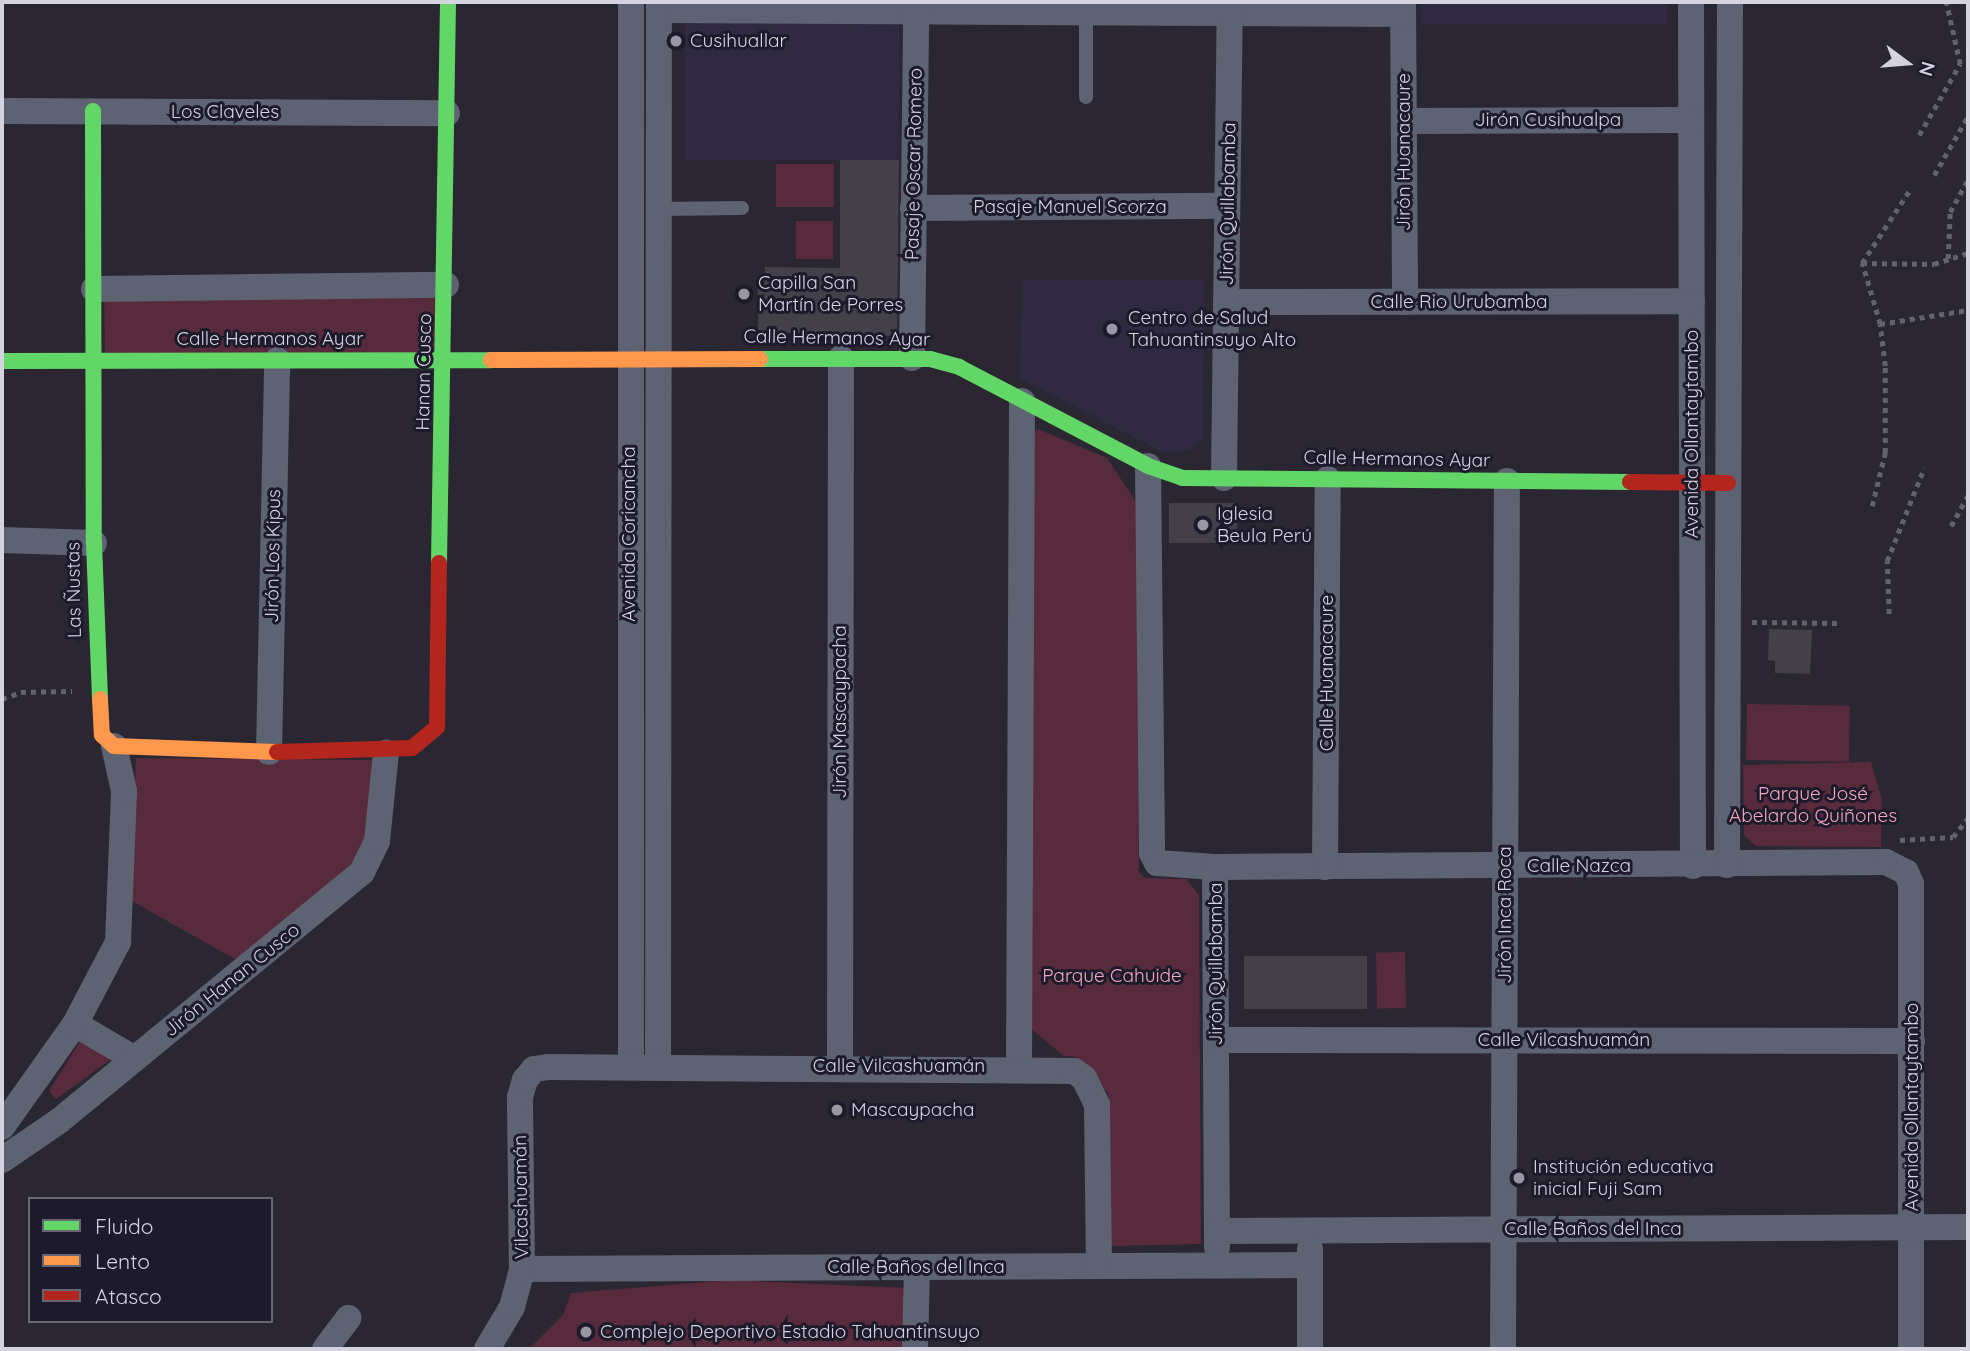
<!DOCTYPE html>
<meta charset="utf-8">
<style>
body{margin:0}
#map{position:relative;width:1970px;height:1351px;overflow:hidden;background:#2a2732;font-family:Quicksand,sans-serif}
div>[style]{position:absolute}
.built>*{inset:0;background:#2f2a42;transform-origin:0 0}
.green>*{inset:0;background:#572a3c;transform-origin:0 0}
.building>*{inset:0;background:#44404a;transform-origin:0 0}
.path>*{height:4.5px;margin-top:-2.25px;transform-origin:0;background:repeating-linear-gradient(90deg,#60636f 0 5px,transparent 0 10px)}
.lane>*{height:14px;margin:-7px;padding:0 7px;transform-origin:7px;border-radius:7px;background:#5d6373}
.street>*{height:26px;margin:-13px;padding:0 13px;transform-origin:13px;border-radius:13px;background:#5d6373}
.fast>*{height:16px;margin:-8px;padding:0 8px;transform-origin:8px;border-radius:8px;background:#63d668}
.slow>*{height:16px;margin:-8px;padding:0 8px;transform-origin:8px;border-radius:8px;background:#ff974d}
.jam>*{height:16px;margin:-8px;padding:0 8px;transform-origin:8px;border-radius:8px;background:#b3261e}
.dots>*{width:19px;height:19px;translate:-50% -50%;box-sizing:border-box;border:4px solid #1d1a2c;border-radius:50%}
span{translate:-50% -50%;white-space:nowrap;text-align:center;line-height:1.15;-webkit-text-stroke:6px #1d1a2c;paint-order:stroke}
.poi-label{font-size:19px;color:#d5d3e0}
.left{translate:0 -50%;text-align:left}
.street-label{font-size:19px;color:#d5d3e0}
.park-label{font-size:19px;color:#f3a7c1}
.frame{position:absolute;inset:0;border:4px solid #d5d3e0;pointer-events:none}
.legend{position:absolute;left:28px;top:1197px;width:245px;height:126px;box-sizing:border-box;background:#1d1a2c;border:2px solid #676474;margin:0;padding:9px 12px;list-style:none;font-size:21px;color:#d5d3e0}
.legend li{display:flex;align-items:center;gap:14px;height:35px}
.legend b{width:35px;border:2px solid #676474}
.north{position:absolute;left:1872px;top:28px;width:70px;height:70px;-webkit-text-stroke:5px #1d1a2c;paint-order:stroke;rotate:106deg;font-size:19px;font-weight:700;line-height:28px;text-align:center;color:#d5d3e0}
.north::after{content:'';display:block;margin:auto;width:24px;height:32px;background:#d5d3e0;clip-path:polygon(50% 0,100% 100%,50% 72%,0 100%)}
</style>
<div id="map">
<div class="built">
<i style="left:1421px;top:2px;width:246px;height:22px"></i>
<i style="left:685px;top:20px;width:214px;height:140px"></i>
<i style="clip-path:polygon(1022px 280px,1204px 280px,1203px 439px,1189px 451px,1162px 452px,1020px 378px)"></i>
</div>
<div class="green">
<i style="left:834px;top:164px;width:43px;height:58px;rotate:90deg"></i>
<i style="left:796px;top:221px;width:37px;height:38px"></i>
<i style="left:437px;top:293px;width:60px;height:333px;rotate:89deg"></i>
<i style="clip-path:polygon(1038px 429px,1107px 458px,1136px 502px,1139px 872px,1145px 878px,1186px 879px,1199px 895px,1201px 1244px,1111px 1246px,1108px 1093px,1076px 1057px,1064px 1056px,1025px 1024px,1032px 435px)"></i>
<i style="left:1747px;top:704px;width:103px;height:56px;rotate:1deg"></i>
<i style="clip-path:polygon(136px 758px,377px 760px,367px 847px,359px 863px,240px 962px,130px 900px)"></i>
<i style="clip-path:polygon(1871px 762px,1882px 800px,1881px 847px,1756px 846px,1744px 835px,1743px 765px)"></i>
<i style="left:1405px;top:952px;width:56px;height:29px;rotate:89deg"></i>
<i style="clip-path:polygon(82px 1038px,113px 1058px,56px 1099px,49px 1091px)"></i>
<i style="clip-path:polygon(730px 1280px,908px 1288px,907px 1349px,529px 1349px,563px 1315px,571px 1293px)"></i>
</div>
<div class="building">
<i style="clip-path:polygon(840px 160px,899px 160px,897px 336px,758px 332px,758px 285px,764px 285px,765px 267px,840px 268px)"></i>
<i style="left:1169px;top:503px;width:68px;height:40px"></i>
<i style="clip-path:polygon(1769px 629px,1812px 630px,1810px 674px,1775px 673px,1775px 661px,1768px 660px)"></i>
<i style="left:1244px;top:956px;width:123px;height:53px"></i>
</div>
<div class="path">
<i style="left:1919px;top:135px;width:82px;rotate:-60deg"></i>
<i style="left:1960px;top:64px;width:64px;rotate:-102.7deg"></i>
<i style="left:1934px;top:175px;width:68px;rotate:-60deg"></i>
<i style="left:1948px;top:259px;width:47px;rotate:-87.6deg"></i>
<i style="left:1950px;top:212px;width:37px;rotate:-61deg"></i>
<i style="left:1862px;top:263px;width:72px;rotate:0.8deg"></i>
<i style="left:1934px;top:264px;width:36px;rotate:-18deg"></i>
<i style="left:1880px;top:324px;width:89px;rotate:-9deg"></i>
<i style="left:1872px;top:506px;width:55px;rotate:-76.2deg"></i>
<i style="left:1885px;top:453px;width:87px;rotate:-90deg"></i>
<i style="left:1885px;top:366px;width:42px;rotate:-96.8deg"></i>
<i style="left:1880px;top:324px;width:64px;rotate:-106.4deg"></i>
<i style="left:1862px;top:263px;width:90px;rotate:-56.8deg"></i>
<i style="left:1951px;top:526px;width:35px;rotate:-61deg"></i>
<i style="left:1889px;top:614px;width:53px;rotate:-92.2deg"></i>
<i style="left:1887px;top:561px;width:100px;rotate:-68.3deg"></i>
<i style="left:1752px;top:622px;width:86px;rotate:0.7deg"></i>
<i style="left:2px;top:699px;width:20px;rotate:-20deg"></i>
<i style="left:21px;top:692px;width:51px;rotate:-1.1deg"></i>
<i style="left:1900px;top:840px;width:53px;rotate:-3.2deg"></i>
<i style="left:1953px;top:837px;width:24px;rotate:-52deg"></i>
</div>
<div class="lane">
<i style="left:1086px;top:97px;width:85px;rotate:-90deg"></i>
<i style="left:659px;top:209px;width:83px;rotate:-0.7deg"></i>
</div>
<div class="street">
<i style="left:1403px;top:2px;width:300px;rotate:89.6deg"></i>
<i style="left:1691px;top:2px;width:864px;rotate:89.87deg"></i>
<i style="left:659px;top:10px;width:744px;rotate:0.31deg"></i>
<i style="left:2px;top:111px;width:445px;rotate:0.3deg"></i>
<i style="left:1404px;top:121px;width:287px;rotate:-0.2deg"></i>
<i style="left:913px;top:208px;width:314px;rotate:-0.4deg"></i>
<i style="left:94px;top:289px;width:352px;rotate:-0.7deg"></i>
<i style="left:1226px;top:302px;width:466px;rotate:-0.1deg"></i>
<i style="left:912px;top:358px;width:347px;rotate:-89.3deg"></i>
<i style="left:1148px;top:466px;width:387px;rotate:89.4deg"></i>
<i style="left:1152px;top:853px;width:11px;rotate:63deg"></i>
<i style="left:1157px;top:863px;width:58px;rotate:3.9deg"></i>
<i style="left:1215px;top:867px;width:671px;rotate:-0.43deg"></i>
<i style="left:1886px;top:862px;width:22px;rotate:27deg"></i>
<i style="left:1906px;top:872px;width:13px;rotate:67deg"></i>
<i style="left:1911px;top:884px;width:465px;rotate:90deg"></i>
<i style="left:1224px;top:478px;width:465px;rotate:-89.3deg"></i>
<i style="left:2px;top:540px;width:92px;rotate:1.9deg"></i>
<i style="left:269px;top:752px;width:392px;rotate:-88.8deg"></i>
<i style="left:1727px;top:865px;width:863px;rotate:-89.8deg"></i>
<i style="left:1215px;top:867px;width:380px;rotate:89.7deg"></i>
<i style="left:1325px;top:867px;width:388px;rotate:-89.6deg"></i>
<i style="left:75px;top:1024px;width:69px;rotate:30.3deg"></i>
<i style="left:1216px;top:1040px;width:696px;rotate:0.08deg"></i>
<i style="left:631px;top:1066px;width:1064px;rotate:-90deg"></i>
<i style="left:658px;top:1066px;width:1064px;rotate:-89.95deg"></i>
<i style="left:840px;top:1066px;width:708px;rotate:-89.92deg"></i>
<i style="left:1019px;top:1066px;width:665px;rotate:-89.74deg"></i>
<i style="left:2px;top:1127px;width:126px;rotate:-54.7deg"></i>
<i style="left:75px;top:1024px;width:93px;rotate:-62.3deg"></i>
<i style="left:118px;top:942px;width:151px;rotate:-87.7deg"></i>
<i style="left:124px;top:791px;width:46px;rotate:-102.5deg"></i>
<i style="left:2px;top:1160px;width:69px;rotate:-34.4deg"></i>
<i style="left:59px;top:1121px;width:392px;rotate:-39.4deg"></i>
<i style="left:362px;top:872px;width:34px;rotate:-64deg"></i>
<i style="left:377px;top:841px;width:89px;rotate:-84.2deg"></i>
<i style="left:1217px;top:1231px;width:751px;rotate:-0.31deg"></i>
<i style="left:522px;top:1269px;width:788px;rotate:-0.29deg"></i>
<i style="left:325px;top:1349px;width:39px;rotate:-53deg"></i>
<i style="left:487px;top:1349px;width:49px;rotate:-59.2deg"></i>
<i style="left:512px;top:1307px;width:39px;rotate:-75deg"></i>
<i style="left:522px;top:1269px;width:172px;rotate:-90.7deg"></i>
<i style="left:520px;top:1097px;width:18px;rotate:-74deg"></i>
<i style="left:525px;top:1080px;width:14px;rotate:-51deg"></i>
<i style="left:534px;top:1069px;width:14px;rotate:-8deg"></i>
<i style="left:548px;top:1067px;width:526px;rotate:0.44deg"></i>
<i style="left:1074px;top:1071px;width:12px;rotate:35deg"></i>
<i style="left:1084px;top:1078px;width:30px;rotate:64deg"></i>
<i style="left:1097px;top:1105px;width:161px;rotate:89.3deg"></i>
<i style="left:915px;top:1349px;width:82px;rotate:-88.6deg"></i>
<i style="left:1310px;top:1349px;width:100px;rotate:-90deg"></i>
<i style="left:1503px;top:1349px;width:868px;rotate:-89.74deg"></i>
</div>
<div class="fast">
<i style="left:93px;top:111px;width:432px;rotate:89.9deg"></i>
<i style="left:94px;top:543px;width:156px;rotate:87.8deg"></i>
<i style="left:760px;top:359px;width:170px"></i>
<i style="left:930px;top:359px;width:30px;rotate:15deg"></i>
<i style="left:959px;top:367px;width:213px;rotate:27.6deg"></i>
<i style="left:1148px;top:466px;width:36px;rotate:19deg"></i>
<i style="left:1182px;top:478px;width:448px;rotate:0.5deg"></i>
<i style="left:2px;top:361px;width:489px;rotate:-0.1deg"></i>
<i style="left:439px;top:563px;width:561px;rotate:-89.08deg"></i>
</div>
<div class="slow">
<i style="left:491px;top:360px;width:269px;rotate:-0.2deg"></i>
<i style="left:100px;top:699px;width:36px;rotate:87deg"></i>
<i style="left:102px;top:735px;width:16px;rotate:43deg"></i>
<i style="left:114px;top:746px;width:163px;rotate:2.1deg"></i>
</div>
<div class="jam">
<i style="left:1630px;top:482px;width:98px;rotate:0.6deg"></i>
<i style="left:277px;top:752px;width:135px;rotate:-1.7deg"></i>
<i style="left:412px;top:748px;width:33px;rotate:-40deg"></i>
<i style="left:437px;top:727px;width:164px;rotate:-89.3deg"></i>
</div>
<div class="dots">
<i style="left:676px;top:41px;background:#9997a3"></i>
<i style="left:744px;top:294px;background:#9997a3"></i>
<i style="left:1112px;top:329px;background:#9997a3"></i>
<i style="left:1203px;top:525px;background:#9997a3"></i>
<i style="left:837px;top:1110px;background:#9997a3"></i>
<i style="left:1519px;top:1178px;background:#9997a3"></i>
<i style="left:586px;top:1332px;background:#9997a3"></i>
</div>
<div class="poi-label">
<span class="left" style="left:690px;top:41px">Cusihuallar</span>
<span class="left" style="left:758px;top:294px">Capilla San<br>Martín de Porres</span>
<span class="left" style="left:1128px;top:329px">Centro de Salud<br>Tahuantinsuyo Alto</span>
<span class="left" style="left:1217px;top:525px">Iglesia<br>Beula Perú</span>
<span class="left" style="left:851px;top:1110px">Mascaypacha</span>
<span class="left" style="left:1533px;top:1178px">Institución educativa<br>inicial Fuji Sam</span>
<span class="left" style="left:600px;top:1332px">Complejo Deportivo Estadio Tahuantinsuyo</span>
</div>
<div class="street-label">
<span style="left:225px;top:112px">Los Claveles</span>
<span style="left:1548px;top:120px">Jirón Cusihualpa</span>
<span style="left:1404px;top:152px;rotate:-90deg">Jirón Huanacaure</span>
<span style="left:914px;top:164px;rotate:-89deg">Pasaje Oscar Romero</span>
<span style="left:1228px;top:204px;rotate:-89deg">Jirón Quillabamba</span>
<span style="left:1070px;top:207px">Pasaje Manuel Scorza</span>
<span style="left:1459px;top:302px">Calle Rio Urubamba</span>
<span style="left:837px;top:338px;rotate:1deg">Calle Hermanos Ayar</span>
<span style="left:270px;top:339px">Calle Hermanos Ayar</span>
<span style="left:424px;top:372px;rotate:-89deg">Hanan Cusco</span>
<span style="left:1692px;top:434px;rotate:-90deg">Avenida Ollantaytambo</span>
<span style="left:1397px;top:459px;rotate:1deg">Calle Hermanos Ayar</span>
<span style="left:629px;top:534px;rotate:-90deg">Avenida Coricancha</span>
<span style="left:273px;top:556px;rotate:-89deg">Jirón Los Kipus</span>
<span style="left:74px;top:590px;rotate:-91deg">Las Ñustas</span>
<span style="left:1327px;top:673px;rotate:-90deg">Calle Huanacaure</span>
<span style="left:840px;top:712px;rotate:-90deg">Jirón Mascaypacha</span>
<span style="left:1579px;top:866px">Calle Nazca</span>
<span style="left:1505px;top:915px;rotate:-90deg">Jirón Inca Roca</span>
<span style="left:1216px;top:964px;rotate:-90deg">Jirón Quillabamba</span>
<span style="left:232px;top:980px;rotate:-39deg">Jirón Hanan Cusco</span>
<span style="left:1564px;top:1040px">Calle Vilcashuamán</span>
<span style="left:899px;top:1066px">Calle Vilcashuamán</span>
<span style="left:1912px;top:1107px;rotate:-90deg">Avenida Ollantaytambo</span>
<span style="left:521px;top:1197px;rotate:-91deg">Vilcashuamán</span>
<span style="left:1593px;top:1229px">Calle Baños del Inca</span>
<span style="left:916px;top:1267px">Calle Baños del Inca</span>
</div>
<div class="park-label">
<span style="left:1813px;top:805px">Parque José<br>Abelardo Quiñones</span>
<span style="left:1112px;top:976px">Parque Cahuide</span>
</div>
<div class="frame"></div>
<ul class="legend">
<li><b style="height:9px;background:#63d668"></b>Fluido</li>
<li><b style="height:9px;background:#ff974d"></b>Lento</li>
<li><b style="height:9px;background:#b3261e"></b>Atasco</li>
</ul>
<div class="north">N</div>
</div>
